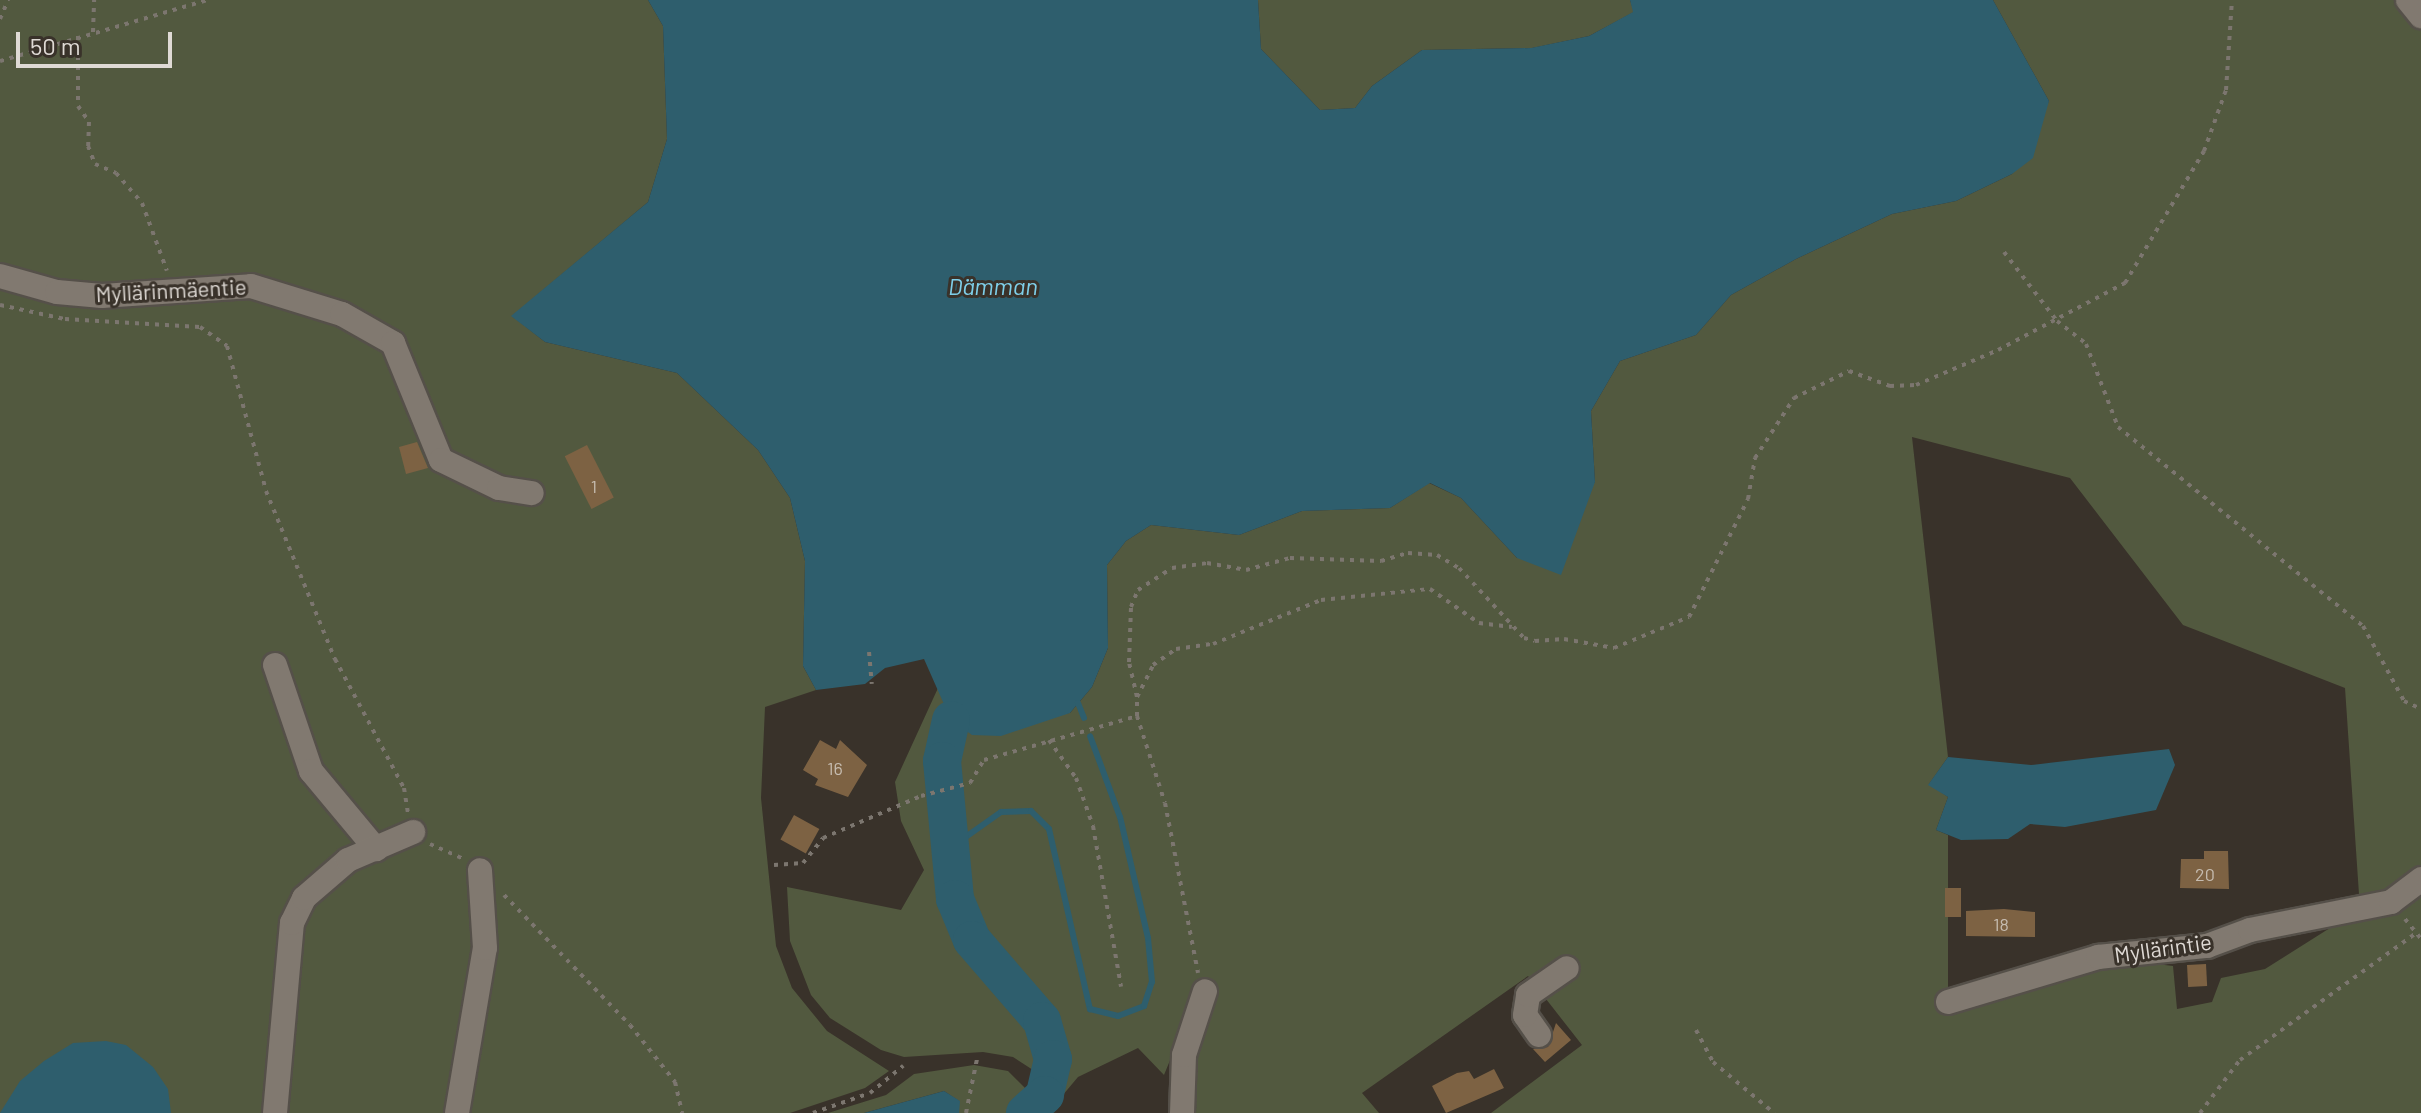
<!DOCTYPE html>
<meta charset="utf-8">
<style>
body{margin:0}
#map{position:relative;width:2421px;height:1113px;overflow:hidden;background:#39322a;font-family:Barlow,sans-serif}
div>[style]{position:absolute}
.green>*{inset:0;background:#52593f}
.water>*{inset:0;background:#2e5e6d}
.stream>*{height:6px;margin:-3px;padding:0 3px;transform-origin:3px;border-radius:3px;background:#2e5e6d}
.river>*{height:38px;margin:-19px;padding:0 19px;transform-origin:19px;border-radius:19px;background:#2e5e6d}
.building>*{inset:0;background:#7d6243;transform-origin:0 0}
.path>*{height:4px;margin-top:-2px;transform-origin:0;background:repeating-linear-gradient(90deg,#7c766f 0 4px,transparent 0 10px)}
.roads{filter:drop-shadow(2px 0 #555049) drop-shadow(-2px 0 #555049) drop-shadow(0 2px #555049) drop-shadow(0 -2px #555049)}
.minor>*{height:24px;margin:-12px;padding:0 12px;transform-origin:12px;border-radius:12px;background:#817970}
span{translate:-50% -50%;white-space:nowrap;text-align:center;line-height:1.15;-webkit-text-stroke:6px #39322a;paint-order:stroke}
.number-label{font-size:18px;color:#c6bcb0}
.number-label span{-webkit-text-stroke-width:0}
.street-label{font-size:22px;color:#dfdad5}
.water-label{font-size:24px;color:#7ecfe9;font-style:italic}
.scale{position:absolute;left:16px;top:32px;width:156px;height:36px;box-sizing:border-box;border:4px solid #dfdad5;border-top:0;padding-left:10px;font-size:24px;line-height:28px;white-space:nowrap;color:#dfdad5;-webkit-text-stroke:6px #39322a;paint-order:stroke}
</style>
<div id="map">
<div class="green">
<i style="clip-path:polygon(0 0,648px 0,663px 26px,667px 139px,648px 202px,512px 316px,545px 342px,677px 373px,758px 450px,790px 498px,805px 561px,803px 666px,816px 690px,765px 707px,761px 798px,776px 946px,792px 988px,827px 1031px,889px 1071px,865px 1088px,790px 1113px,0 1113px)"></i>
<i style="clip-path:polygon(1258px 0,1630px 0,1634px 12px,1589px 36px,1532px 48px,1422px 50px,1372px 86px,1355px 108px,1320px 110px,1261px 49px)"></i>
<i style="clip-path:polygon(evenodd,1993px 0,2421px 0,2421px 1113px,1491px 1113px,1582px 1045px,1528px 976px,1362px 1093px,1379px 1113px,1193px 1113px,1189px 1093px,1201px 985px,1164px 1075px,1138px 1048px,1078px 1077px,1057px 1102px,1033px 1070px,1013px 1057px,983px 1052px,904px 1057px,881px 1050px,830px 1018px,811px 995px,790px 941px,787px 887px,901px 910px,924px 870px,901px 821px,895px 782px,938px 688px,951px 720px,1070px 713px,1092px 687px,1108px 648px,1107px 565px,1126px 541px,1151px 525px,1239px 535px,1302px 511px,1390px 508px,1429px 483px,1461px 498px,1517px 558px,1595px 482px,1591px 411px,1620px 361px,1696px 335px,1731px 295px,1796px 259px,1892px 214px,1956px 201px,2012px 174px,2049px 101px,1993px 0,1912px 437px,2070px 478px,2183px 625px,2345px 688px,2360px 909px,2265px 969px,2221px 978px,2212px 1002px,2177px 1009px,2173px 966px,2098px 957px,1948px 1001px,1948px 835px,1936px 830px,1948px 797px,1929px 784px,1948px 757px,1912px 437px)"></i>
<i style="clip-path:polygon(974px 1065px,1008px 1071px,1050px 1113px,959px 1113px,959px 1101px,944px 1091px,864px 1113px,828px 1113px,886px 1095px,914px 1074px)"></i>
</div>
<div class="water">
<i style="clip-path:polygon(648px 0,1258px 0,1261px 49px,1320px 110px,1355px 108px,1372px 86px,1422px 50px,1531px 48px,1589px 36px,1633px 12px,1630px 0,1993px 0,2049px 101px,2033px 158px,2012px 174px,1956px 201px,1892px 214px,1796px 259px,1731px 295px,1696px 335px,1620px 361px,1591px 411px,1595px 482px,1561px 575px,1517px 558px,1461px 498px,1430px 483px,1390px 508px,1302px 511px,1239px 535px,1151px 525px,1126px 541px,1107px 565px,1108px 648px,1092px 687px,1070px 713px,1001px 736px,972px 735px,951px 720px,924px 659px,885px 668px,865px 684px,816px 690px,803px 666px,805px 561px,790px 498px,758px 450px,677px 373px,545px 342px,511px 316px,648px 202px,667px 139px,663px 26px)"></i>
<i style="clip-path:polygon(2169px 749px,2175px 765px,2156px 810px,2065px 827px,2030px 824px,2008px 839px,1961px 840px,1936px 830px,1948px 797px,1928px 785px,1948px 757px,2031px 765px)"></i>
<i style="clip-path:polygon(106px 1041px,126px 1045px,153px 1067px,168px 1089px,171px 1113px,0 1113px,20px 1081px,44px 1061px,73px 1043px)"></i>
<i style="clip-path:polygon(944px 1091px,960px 1101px,959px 1113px,864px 1113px)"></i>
</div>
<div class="stream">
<i style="left:1078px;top:703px;width:16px;rotate:68deg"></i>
<i style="left:953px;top:846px;width:59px;rotate:-35.3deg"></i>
<i style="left:1001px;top:812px;width:30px;rotate:-2deg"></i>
<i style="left:1031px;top:811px;width:25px;rotate:45deg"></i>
<i style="left:1049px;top:829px;width:185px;rotate:77.2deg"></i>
<i style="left:1090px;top:1009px;width:29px;rotate:14deg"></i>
<i style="left:1118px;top:1016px;width:28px;rotate:-21deg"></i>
<i style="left:1144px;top:1006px;width:25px;rotate:-72deg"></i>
<i style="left:1152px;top:982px;width:44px;rotate:-95.2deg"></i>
<i style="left:1148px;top:938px;width:124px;rotate:-103deg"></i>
<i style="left:1120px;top:817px;width:86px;rotate:-110.3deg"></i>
</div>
<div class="river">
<i style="left:951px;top:720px;width:42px;rotate:102.4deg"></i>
<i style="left:942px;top:761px;width:139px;rotate:84.6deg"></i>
<i style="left:955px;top:899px;width:44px;rotate:67.5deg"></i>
<i style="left:972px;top:940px;width:107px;rotate:49.2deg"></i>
<i style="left:1042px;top:1021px;width:40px;rotate:74deg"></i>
<i style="left:1053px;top:1059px;width:37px;rotate:103deg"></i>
<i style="left:1045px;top:1095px;width:27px;rotate:138deg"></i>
</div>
<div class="building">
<i style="clip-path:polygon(417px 442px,428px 468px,406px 474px,399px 447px)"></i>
<i style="left:587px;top:445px;width:59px;height:25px;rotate:63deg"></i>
<i style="clip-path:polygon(820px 740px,836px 749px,840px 740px,867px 765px,848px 797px,815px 785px,818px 779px,803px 770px)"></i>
<i style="left:794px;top:815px;width:29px;height:28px;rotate:29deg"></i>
<i style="clip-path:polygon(2204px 851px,2228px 851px,2229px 889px,2180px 888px,2181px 859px,2204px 859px)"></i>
<i style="left:1945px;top:888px;width:16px;height:29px"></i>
<i style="clip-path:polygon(2004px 909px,2035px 912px,2035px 937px,1966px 936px,1966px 911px)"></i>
<i style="left:2206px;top:964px;width:22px;height:19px;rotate:87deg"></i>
<i style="clip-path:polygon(1556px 1023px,1571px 1040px,1545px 1062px,1533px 1049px,1548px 1047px)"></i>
<i style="clip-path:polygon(1494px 1069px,1504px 1088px,1446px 1113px,1432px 1086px,1457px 1073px,1469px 1071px,1474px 1079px)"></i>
</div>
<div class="path">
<i style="left:0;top:19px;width:21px;rotate:-67deg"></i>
<i style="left:93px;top:32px;width:32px;rotate:-88deg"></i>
<i style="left:78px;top:36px;width:70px;rotate:90deg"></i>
<i style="left:78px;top:106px;width:19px;rotate:55deg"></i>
<i style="left:89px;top:122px;width:24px;rotate:92deg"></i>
<i style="left:88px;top:146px;width:19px;rotate:69deg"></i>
<i style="left:95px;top:164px;width:23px;rotate:23deg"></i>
<i style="left:116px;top:173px;width:40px;rotate:49deg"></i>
<i style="left:142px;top:203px;width:72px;rotate:69.8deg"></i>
<i style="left:0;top:61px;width:216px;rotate:-16.4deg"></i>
<i style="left:2004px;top:252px;width:87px;rotate:52.5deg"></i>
<i style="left:2057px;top:321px;width:37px;rotate:38deg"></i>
<i style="left:2086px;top:344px;width:89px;rotate:68.9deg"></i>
<i style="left:2118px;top:427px;width:316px;rotate:39.1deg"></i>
<i style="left:2363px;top:626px;width:85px;rotate:61.3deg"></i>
<i style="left:2404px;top:701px;width:19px;rotate:25deg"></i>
<i style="left:0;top:305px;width:66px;rotate:12.2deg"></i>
<i style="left:65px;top:319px;width:135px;rotate:3.4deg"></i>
<i style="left:200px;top:327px;width:33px;rotate:35deg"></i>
<i style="left:227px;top:346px;width:150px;rotate:74.9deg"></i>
<i style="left:266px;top:491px;width:182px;rotate:67.7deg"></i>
<i style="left:335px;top:659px;width:146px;rotate:61.9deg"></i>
<i style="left:404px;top:788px;width:25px;rotate:81deg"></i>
<i style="left:869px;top:652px;width:32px;rotate:85deg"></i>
<i style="left:1137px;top:697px;width:36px;rotate:-103deg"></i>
<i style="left:1129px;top:662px;width:55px;rotate:-87.9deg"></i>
<i style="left:1131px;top:607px;width:18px;rotate:-68deg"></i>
<i style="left:1138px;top:590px;width:40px;rotate:-32.9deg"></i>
<i style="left:1172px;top:568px;width:35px;rotate:-8deg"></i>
<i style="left:1207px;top:563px;width:40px;rotate:10deg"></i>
<i style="left:1246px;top:570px;width:46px;rotate:-15.3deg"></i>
<i style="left:1290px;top:558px;width:91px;rotate:1.9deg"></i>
<i style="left:1381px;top:561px;width:28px;rotate:-17deg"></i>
<i style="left:1408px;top:553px;width:29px;rotate:4deg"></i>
<i style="left:1437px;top:555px;width:26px;rotate:31deg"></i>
<i style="left:1459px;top:568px;width:96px;rotate:47.1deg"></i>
<i style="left:1524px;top:638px;width:11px;rotate:15deg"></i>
<i style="left:1535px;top:641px;width:29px;rotate:-4deg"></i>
<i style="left:1564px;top:639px;width:51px;rotate:10.2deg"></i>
<i style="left:1614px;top:648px;width:81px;rotate:-22.5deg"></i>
<i style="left:1689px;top:617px;width:132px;rotate:-63.4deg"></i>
<i style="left:1748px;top:499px;width:42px;rotate:-80.3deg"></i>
<i style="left:1755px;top:458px;width:72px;rotate:-57deg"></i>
<i style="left:1794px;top:398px;width:61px;rotate:-26.1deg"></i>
<i style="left:1849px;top:371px;width:44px;rotate:20.1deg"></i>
<i style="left:1890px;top:386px;width:26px;rotate:-2deg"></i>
<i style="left:1916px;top:385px;width:89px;rotate:-23.1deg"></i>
<i style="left:1998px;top:350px;width:144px;rotate:-27.8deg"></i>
<i style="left:2125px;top:283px;width:154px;rotate:-59.1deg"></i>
<i style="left:2204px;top:151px;width:65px;rotate:-70.2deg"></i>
<i style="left:2226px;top:90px;width:90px;rotate:-86.2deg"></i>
<i style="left:1137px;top:716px;width:19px;rotate:-90deg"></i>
<i style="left:1137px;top:697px;width:36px;rotate:-63deg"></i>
<i style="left:1153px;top:665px;width:28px;rotate:-35deg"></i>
<i style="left:1176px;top:649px;width:37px;rotate:-8deg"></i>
<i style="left:1213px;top:644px;width:117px;rotate:-22.2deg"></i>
<i style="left:1321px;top:600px;width:110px;rotate:-5.8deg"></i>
<i style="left:1430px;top:589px;width:60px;rotate:34.8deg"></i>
<i style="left:1479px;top:623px;width:33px;rotate:7deg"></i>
<i style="left:1049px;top:740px;width:47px;rotate:54.6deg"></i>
<i style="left:1076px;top:778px;width:51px;rotate:70.5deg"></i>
<i style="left:1093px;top:826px;width:163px;rotate:80.1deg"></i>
<i style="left:430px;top:844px;width:35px;rotate:24deg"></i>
<i style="left:774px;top:865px;width:29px;rotate:-4deg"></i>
<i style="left:803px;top:863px;width:32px;rotate:-51deg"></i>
<i style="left:823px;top:838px;width:107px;rotate:-23.2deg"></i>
<i style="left:921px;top:796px;width:51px;rotate:-14.9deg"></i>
<i style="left:970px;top:783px;width:27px;rotate:-59deg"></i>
<i style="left:984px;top:760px;width:159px;rotate:-16deg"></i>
<i style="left:1137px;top:716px;width:91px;rotate:72.2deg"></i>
<i style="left:1165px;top:803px;width:173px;rotate:79deg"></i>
<i style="left:504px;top:895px;width:181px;rotate:45.9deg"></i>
<i style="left:630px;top:1025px;width:73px;rotate:51.7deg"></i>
<i style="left:675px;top:1082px;width:32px;rotate:77deg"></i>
<i style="left:2405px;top:919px;width:26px;rotate:51deg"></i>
<i style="left:1696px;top:1030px;width:36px;rotate:62deg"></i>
<i style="left:1713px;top:1062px;width:80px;rotate:39.9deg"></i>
<i style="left:813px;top:1113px;width:60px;rotate:-19.3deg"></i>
<i style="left:870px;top:1093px;width:43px;rotate:-39.3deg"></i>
<i style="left:966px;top:1113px;width:55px;rotate:-78.5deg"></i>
<i style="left:2200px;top:1113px;width:66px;rotate:-53deg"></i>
<i style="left:2240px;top:1060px;width:217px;rotate:-35.8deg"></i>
</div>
<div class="roads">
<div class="minor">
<i style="left:2408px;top:0;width:21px;rotate:51deg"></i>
<i style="left:0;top:276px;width:59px;rotate:15.7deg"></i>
<i style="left:57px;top:292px;width:45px;rotate:5.1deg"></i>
<i style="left:102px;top:296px;width:149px;rotate:-3.8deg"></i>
<i style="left:251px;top:286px;width:95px;rotate:17.1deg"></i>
<i style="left:342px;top:314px;width:59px;rotate:29.6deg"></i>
<i style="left:393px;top:343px;width:126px;rotate:67.7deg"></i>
<i style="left:441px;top:460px;width:64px;rotate:25.8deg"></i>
<i style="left:499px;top:488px;width:33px;rotate:9deg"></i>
<i style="left:275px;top:665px;width:112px;rotate:71.2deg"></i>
<i style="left:311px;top:771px;width:102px;rotate:50.2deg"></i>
<i style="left:1948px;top:1002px;width:157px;rotate:-16.7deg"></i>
<i style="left:2098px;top:957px;width:110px;rotate:-5.8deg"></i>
<i style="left:2207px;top:946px;width:46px;rotate:-20.4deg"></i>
<i style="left:2250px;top:930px;width:144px;rotate:-11.2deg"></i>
<i style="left:2391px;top:902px;width:38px;rotate:-37deg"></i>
<i style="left:1539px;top:1035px;width:24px;rotate:-125deg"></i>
<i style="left:1525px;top:1015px;width:20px;rotate:-81deg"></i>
<i style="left:1528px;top:995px;width:47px;rotate:-34.7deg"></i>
<i style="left:275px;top:1113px;width:191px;rotate:-84.9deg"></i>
<i style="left:292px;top:923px;width:28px;rotate:-64deg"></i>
<i style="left:304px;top:898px;width:58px;rotate:-40.8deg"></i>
<i style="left:348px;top:860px;width:71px;rotate:-23.3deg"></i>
<i style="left:457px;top:1113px;width:167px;rotate:-80.4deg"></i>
<i style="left:485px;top:948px;width:78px;rotate:-93.7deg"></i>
<i style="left:1182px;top:1113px;width:58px;rotate:-88deg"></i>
<i style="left:1184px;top:1055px;width:67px;rotate:-71.8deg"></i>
</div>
</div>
<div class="number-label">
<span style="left:594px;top:486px">1</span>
<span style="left:835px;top:768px">16</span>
<span style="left:2205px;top:874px">20</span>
<span style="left:2001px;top:924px">18</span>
</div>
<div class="street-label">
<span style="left:171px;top:290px;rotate:-3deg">Myllärinmäentie</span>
<span style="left:2163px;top:948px;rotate:-8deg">Myllärintie</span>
</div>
<div class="water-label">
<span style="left:993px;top:286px">Dämman</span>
</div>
<div class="scale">50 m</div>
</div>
